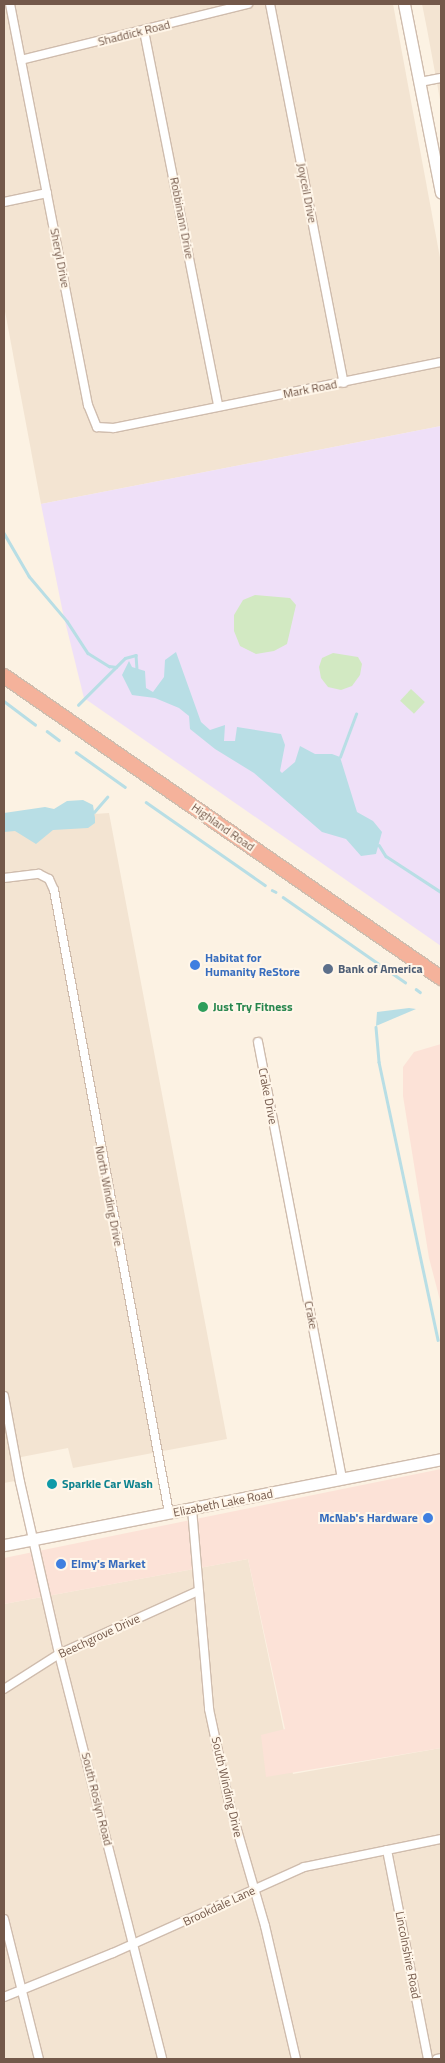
<!DOCTYPE html>
<style>
body{margin:0}
#map{position:relative;width:445px;height:2063px;overflow:hidden;background:#fcf2e3;font-family:"Titillium Web",sans-serif}
div>[style]{position:absolute}
.residential>*{inset:0;background:#f3e4d2}
.commercial>*{inset:0;background:#fce2d7}
.education>*{inset:0;background:#efe0f8}
.green>*{inset:0;background:#d2e9c2;transform-origin:0 0}
.water>*{inset:0;background:#b8dee5}
.stream>*{height:2.5px;margin:-1.25px;padding:0 1.25px;transform-origin:1.25px;border-radius:1.25px;background:#b8dee5}
.roads{filter:drop-shadow(1px 0 #cfbcad) drop-shadow(-1px 0 #cfbcad) drop-shadow(0 1px #cfbcad) drop-shadow(0 -1px #cfbcad)}
.street>*{height:8px;margin:-4px;padding:0 4px;transform-origin:4px;border-radius:4px;background:#fff}
.secondary>*{height:11px;margin:-5.5px;padding:0 5.5px;transform-origin:5.5px;border-radius:5.5px;background:#fff}
.highway>*{height:14px;margin:-7px;padding:0 7px;transform-origin:7px;border-radius:7px;background:#f5b29b}
.dots>*{width:14px;height:14px;translate:-50% -50%;box-sizing:border-box;border:2px solid #fff6e9;border-radius:50%}
span{translate:-50% -50%;white-space:nowrap;text-align:center;line-height:1.15;-webkit-text-stroke:4px #fff6e9;paint-order:stroke}
.street-label{font-size:12px;color:#73584a}
.shop-label{font-size:12px;color:#366cbe;font-weight:700}
.left{translate:0 -50%;text-align:left}
.right{translate:-100% -50%;text-align:right}
.service-label{font-size:12px;color:#4e5e75;font-weight:700}
.leisure-label{font-size:12px;color:#27864d;font-weight:700}
.culture-label{font-size:12px;color:#0d838f;font-weight:700}
.frame{position:absolute;inset:0;border:5px solid #73584a;pointer-events:none}
</style>
<div id="map">
<div class="residential">
<i style="clip-path:polygon(4px 4px,393px 4px,441px 263px,441px 426px,41px 504px,4px 306px)"></i>
<i style="clip-path:polygon(422px 4px,441px 4px,441px 105px,427px 29px)"></i>
<i style="clip-path:polygon(109px 813px,227px 1439px,73px 1468px,68px 1448px,11px 1459px,15px 1481px,4px 1483px,4px 820px)"></i>
<i style="clip-path:polygon(248px 1559px,293px 1774px,441px 1748px,441px 2059px,4px 2059px,4px 1604px)"></i>
</div>
<div class="commercial">
<i style="clip-path:polygon(441px 1044px,441px 1304px,429px 1258px,403px 1096px,403px 1067px,414px 1052px)"></i>
<i style="clip-path:polygon(441px 1469px,441px 1748px,266px 1777px,261px 1735px,285px 1729px,248px 1559px,4px 1604px,4px 1558px)"></i>
</div>
<div class="education">
<i style="clip-path:polygon(441px 426px,441px 946px,84px 698px,63px 613px,41px 504px)"></i>
</div>
<div class="green">
<i style="clip-path:polygon(255px 595px,290px 598px,296px 605px,287px 644px,274px 651px,256px 654px,240px 646px,234px 631px,234px 615px,243px 600px)"></i>
<i style="clip-path:polygon(333px 653px,358px 657px,362px 664px,360px 675px,352px 686px,341px 690px,328px 687px,321px 678px,319px 667px,322px 658px)"></i>
<i style="left:411px;top:689px;width:19px;height:16px;rotate:43deg"></i>
</div>
<div class="water">
<i style="clip-path:polygon(176px 652px,201px 722px,210px 730px,225px 725px,224px 741px,235px 741px,237px 727px,281px 734px,285px 745px,280px 771px,282px 773px,295px 762px,300px 746px,315px 754px,332px 754px,340px 757px,357px 812px,373px 821px,382px 832px,376px 854px,361px 856px,346px 839px,322px 832px,254px 773px,215px 749px,190px 729px,189px 716px,179px 708px,155px 698px,132px 695px,122px 675px,129px 661px,132px 667px,145px 671px,146px 688px,153px 692px,164px 677px,165px 660px)"></i>
<i style="clip-path:polygon(83px 800px,93px 805px,95px 818px,95px 823px,88px 828px,53px 830px,36px 844px,15px 831px,4px 832px,4px 813px,45px 807px,54px 809px,67px 801px)"></i>
<i style="clip-path:polygon(409px 1008px,416px 1009px,376px 1026px,377px 1012px)"></i>
</div>
<div class="stream">
<i style="left:4px;top:533px;width:50px;rotate:59.8deg"></i>
<i style="left:29px;top:576px;width:59px;rotate:49.8deg"></i>
<i style="left:67px;top:621px;width:38px;rotate:57deg"></i>
<i style="left:88px;top:653px;width:25px;rotate:32deg"></i>
<i style="left:109px;top:666px;width:7px;rotate:8deg"></i>
<i style="left:4px;top:701px;width:39px;rotate:37deg"></i>
<i style="left:78px;top:705px;width:66px;rotate:-45deg"></i>
<i style="left:125px;top:658px;width:11px;rotate:-15deg"></i>
<i style="left:136px;top:655px;width:13px;rotate:86deg"></i>
<i style="left:47px;top:731px;width:15px;rotate:37deg"></i>
<i style="left:76px;top:752px;width:60px;rotate:35.5deg"></i>
<i style="left:340px;top:757px;width:46px;rotate:-69.6deg"></i>
<i style="left:146px;top:802px;width:145px;rotate:34.9deg"></i>
<i style="left:94px;top:812px;width:20px;rotate:-49deg"></i>
<i style="left:379px;top:845px;width:13px;rotate:58deg"></i>
<i style="left:386px;top:856px;width:66px;rotate:33.2deg"></i>
<i style="left:272px;top:890px;width:4px;rotate:27deg"></i>
<i style="left:283px;top:897px;width:149px;rotate:34.9deg"></i>
<i style="left:416px;top:989px;width:5px;rotate:37deg"></i>
<i style="left:376px;top:1027px;width:35px;rotate:85deg"></i>
<i style="left:379px;top:1062px;width:284px;rotate:78deg"></i>
</div>
<div class="roads">
<div class="street">
<i style="left:10px;top:4px;width:409px;rotate:79deg"></i>
<i style="left:88px;top:405px;width:24px;rotate:68deg"></i>
<i style="left:97px;top:427px;width:17px;rotate:3deg"></i>
<i style="left:114px;top:428px;width:334px;rotate:-11.4deg"></i>
<i style="left:270px;top:4px;width:386px;rotate:79deg"></i>
<i style="left:144px;top:31px;width:382px;rotate:78.8deg"></i>
<i style="left:21px;top:60px;width:234px;rotate:-13.9deg"></i>
<i style="left:420px;top:82px;width:21px;rotate:-11deg"></i>
<i style="left:4px;top:202px;width:44px;rotate:-11.8deg"></i>
<i style="left:4px;top:878px;width:35px;rotate:-7deg"></i>
<i style="left:39px;top:874px;width:11px;rotate:27deg"></i>
<i style="left:49px;top:879px;width:12px;rotate:66deg"></i>
<i style="left:54px;top:890px;width:634px;rotate:79.54deg"></i>
<i style="left:258px;top:1042px;width:445px;rotate:79.1deg"></i>
<i style="left:4px;top:1396px;width:87px;rotate:79.5deg"></i>
<i style="left:20px;top:1482px;width:176px;rotate:77.2deg"></i>
<i style="left:59px;top:1654px;width:418px;rotate:75.7deg"></i>
<i style="left:192px;top:1509px;width:201px;rotate:85.1deg"></i>
<i style="left:209px;top:1709px;width:95px;rotate:77.9deg"></i>
<i style="left:229px;top:1802px;width:129px;rotate:73.8deg"></i>
<i style="left:265px;top:1926px;width:137px;rotate:76.9deg"></i>
<i style="left:4px;top:1689px;width:65px;rotate:-32.5deg"></i>
<i style="left:59px;top:1654px;width:153px;rotate:-24.4deg"></i>
<i style="left:387px;top:1850px;width:213px;rotate:78.9deg"></i>
<i style="left:4px;top:1919px;width:144px;rotate:76deg"></i>
<i style="left:4px;top:1997px;width:118px;rotate:-22deg"></i>
<i style="left:113px;top:1953px;width:209px;rotate:-24.2deg"></i>
<i style="left:304px;top:1867px;width:140px;rotate:-11.6deg"></i>
<i style="left:437px;top:2059px;width:4px;rotate:-14deg"></i>
</div>
<div class="secondary">
<i style="left:404px;top:4px;width:192px;rotate:78.9deg"></i>
<i style="left:4px;top:1545px;width:445px;rotate:-11.1deg"></i>
</div>
<div class="highway">
<i style="left:4px;top:676px;width:531px;rotate:34.65deg"></i>
</div>
</div>
<div class="dots">
<i style="left:195px;top:965px;background:#3f7fe0"></i>
<i style="left:328px;top:969px;background:#5c6f8a"></i>
<i style="left:203px;top:1007px;background:#2e9e5b"></i>
<i style="left:52px;top:1484px;background:#0f9aa8"></i>
<i style="left:428px;top:1518px;background:#3f7fe0"></i>
<i style="left:61px;top:1564px;background:#3f7fe0"></i>
</div>
<div class="street-label">
<span style="left:134px;top:33px;rotate:-14deg">Shaddick Road</span>
<span style="left:307px;top:193px;rotate:79deg">Joyceil Drive</span>
<span style="left:182px;top:218px;rotate:79deg">Robbinann Drive</span>
<span style="left:60px;top:258px;rotate:79deg">Sheryl Drive</span>
<span style="left:310px;top:389px;rotate:-11deg">Mark Road</span>
<span style="left:223px;top:827px;rotate:35deg">Highland Road</span>
<span style="left:268px;top:1096px;rotate:79deg">Crake Drive</span>
<span style="left:109px;top:1196px;rotate:79deg">North Winding Drive</span>
<span style="left:311px;top:1315px;rotate:79deg">Crake</span>
<span style="left:223px;top:1503px;rotate:-11deg">Elizabeth Lake Road</span>
<span style="left:99px;top:1636px;rotate:-25deg">Beechgrove Drive</span>
<span style="left:227px;top:1787px;rotate:77deg">South Winding Drive</span>
<span style="left:97px;top:1799px;rotate:76deg">South Roslyn Road</span>
<span style="left:219px;top:1906px;rotate:-25deg">Brookdale Lane</span>
<span style="left:408px;top:1955px;rotate:79deg">Lincolnshire Road</span>
</div>
<div class="shop-label">
<span class="left" style="left:205px;top:965px">Habitat for<br>Humanity ReStore</span>
<span class="right" style="left:418px;top:1518px">McNab's Hardware</span>
<span class="left" style="left:71px;top:1564px">Elmy's Market</span>
</div>
<div class="service-label">
<span class="left" style="left:338px;top:969px">Bank of America</span>
</div>
<div class="leisure-label">
<span class="left" style="left:213px;top:1007px">Just Try Fitness</span>
</div>
<div class="culture-label">
<span class="left" style="left:62px;top:1484px">Sparkle Car Wash</span>
</div>
<div class="frame"></div>
</div>
